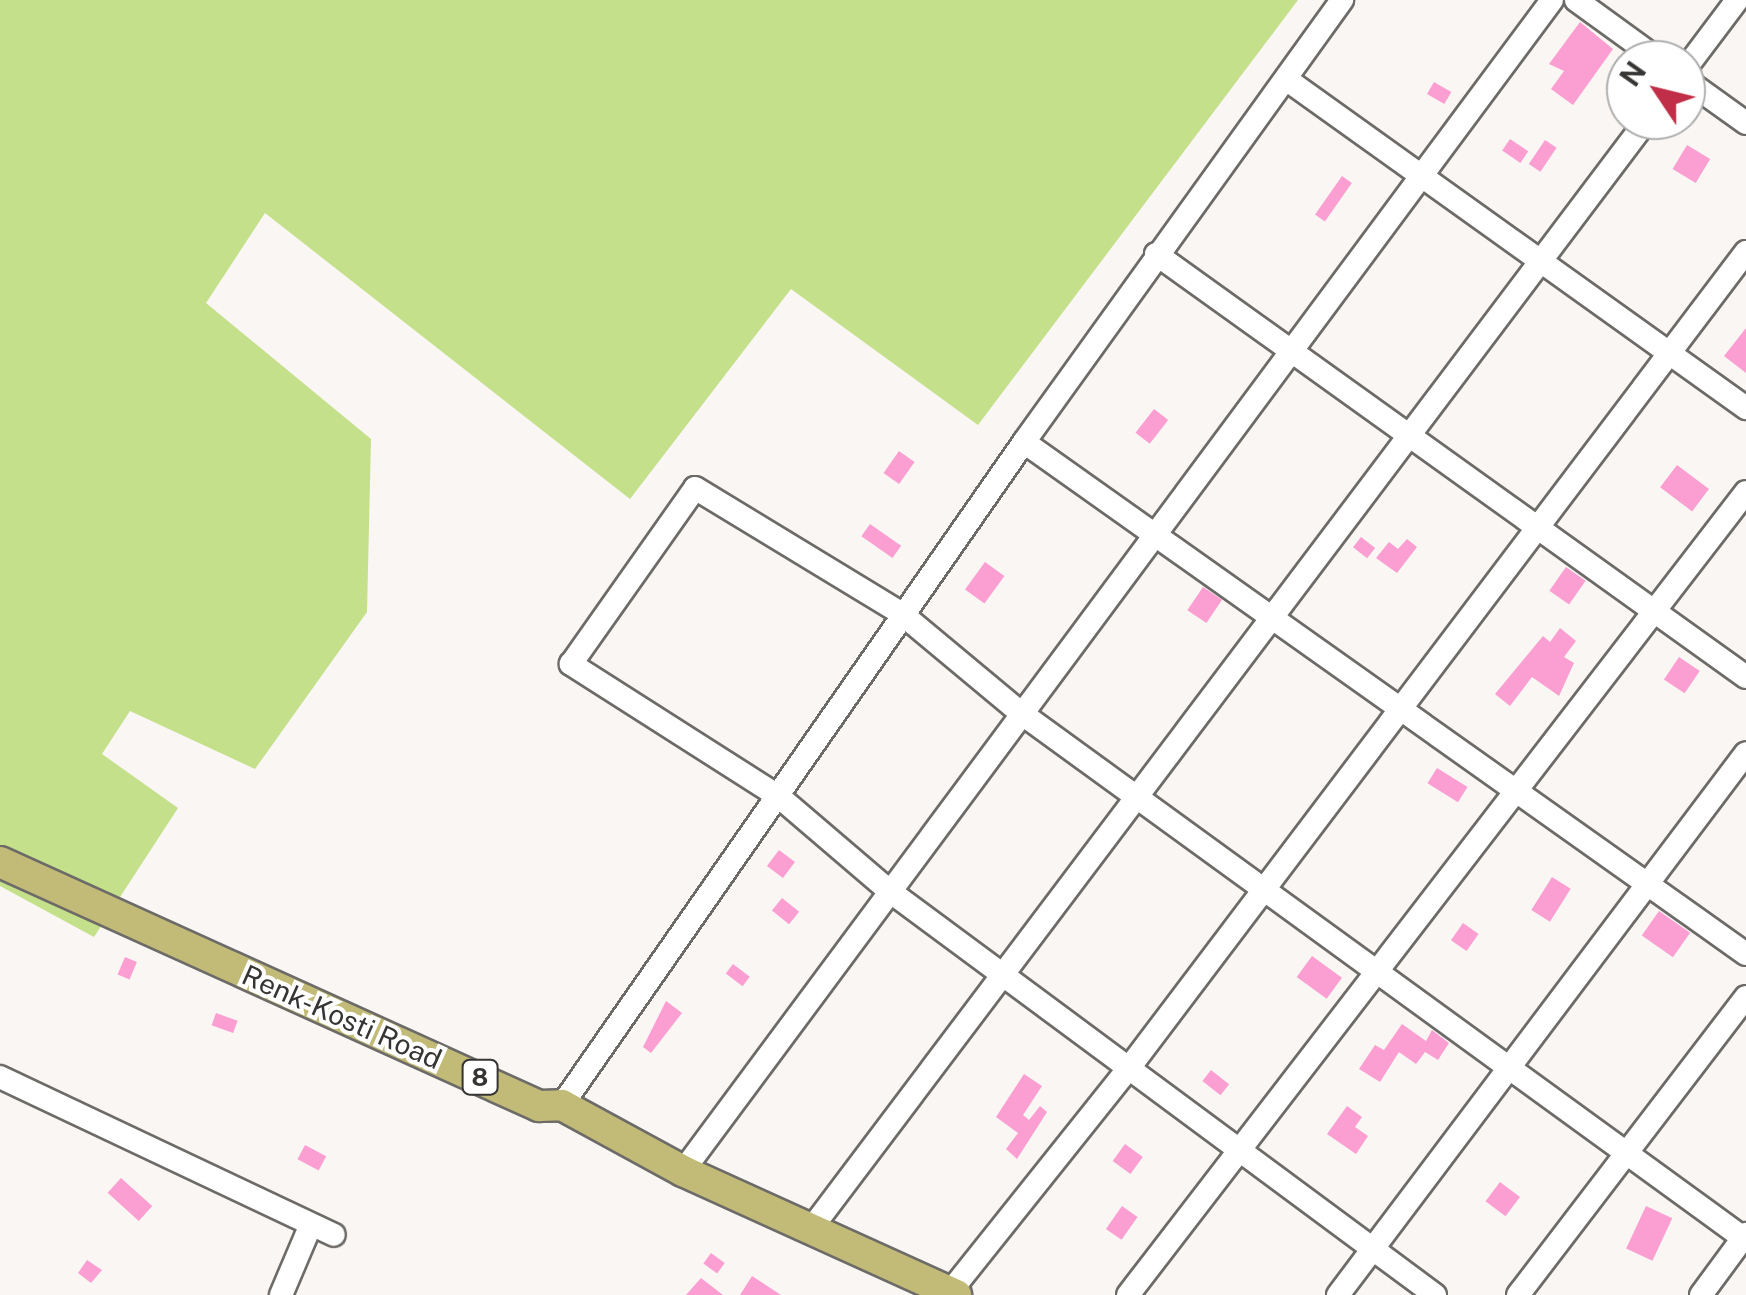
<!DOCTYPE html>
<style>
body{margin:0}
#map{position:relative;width:1746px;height:1295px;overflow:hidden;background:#f9f6f3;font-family:"Public Sans",sans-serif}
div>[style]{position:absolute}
.green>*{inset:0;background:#c5e08a}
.building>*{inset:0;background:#fb9fd2;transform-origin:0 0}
.roads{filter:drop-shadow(2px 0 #6d6b68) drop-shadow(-2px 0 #6d6b68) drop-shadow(0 2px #6d6b68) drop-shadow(0 -2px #6d6b68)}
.minor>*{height:22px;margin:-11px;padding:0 11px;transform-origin:11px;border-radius:11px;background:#fff}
.major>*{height:30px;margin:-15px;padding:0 15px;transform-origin:15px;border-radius:15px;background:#c2bb78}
span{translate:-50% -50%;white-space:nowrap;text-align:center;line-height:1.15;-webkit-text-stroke:8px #fff;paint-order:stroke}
.shield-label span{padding:2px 8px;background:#fff;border:2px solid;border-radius:8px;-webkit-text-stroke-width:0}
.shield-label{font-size:25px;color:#363534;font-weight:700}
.street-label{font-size:28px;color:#363534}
.north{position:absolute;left:1606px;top:40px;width:100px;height:100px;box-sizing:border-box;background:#fff;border:2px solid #afaeae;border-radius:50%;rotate:305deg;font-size:28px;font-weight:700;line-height:40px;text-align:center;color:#363534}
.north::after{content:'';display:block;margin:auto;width:35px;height:45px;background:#c02f47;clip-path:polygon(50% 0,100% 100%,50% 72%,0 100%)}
</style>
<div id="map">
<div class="green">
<i style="clip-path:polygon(0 0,1298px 0,978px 425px,791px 289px,630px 499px,265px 213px,206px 303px,371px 439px,367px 612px,255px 769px,130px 711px,102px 754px,178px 808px,94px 937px,0 886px)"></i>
</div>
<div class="building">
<i style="clip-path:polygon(1580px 22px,1613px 49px,1573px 105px,1551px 89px,1564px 71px,1549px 64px)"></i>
<i style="left:1434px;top:82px;width:20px;height:14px;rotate:30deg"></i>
<i style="left:1510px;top:139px;width:22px;height:14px;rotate:34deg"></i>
<i style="left:1545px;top:140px;width:14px;height:29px;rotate:34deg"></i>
<i style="left:1687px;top:145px;width:27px;height:28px;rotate:31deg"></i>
<i style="left:1342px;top:176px;width:12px;height:47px;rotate:35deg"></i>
<i style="clip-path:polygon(1746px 328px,1746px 373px,1724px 356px)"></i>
<i style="left:1154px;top:409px;width:18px;height:30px;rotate:38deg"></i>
<i style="left:899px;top:451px;width:19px;height:27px;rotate:35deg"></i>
<i style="left:1677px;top:465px;width:40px;height:28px;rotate:37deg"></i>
<i style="left:870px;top:524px;width:38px;height:15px;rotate:35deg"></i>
<i style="left:1361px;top:537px;width:18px;height:13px;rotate:38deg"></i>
<i style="clip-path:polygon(1407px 539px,1417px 547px,1397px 573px,1376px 558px,1389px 542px,1398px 549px)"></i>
<i style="left:985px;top:562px;width:24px;height:34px;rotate:36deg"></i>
<i style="left:1566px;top:567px;width:24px;height:29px;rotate:35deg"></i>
<i style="left:1203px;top:587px;width:23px;height:28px;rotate:34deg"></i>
<i style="clip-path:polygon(1560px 628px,1576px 641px,1564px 657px,1574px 663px,1559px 696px,1532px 677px,1510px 706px,1495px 694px,1543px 636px,1550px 642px)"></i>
<i style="left:1679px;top:657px;width:25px;height:27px;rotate:34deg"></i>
<i style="left:1437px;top:768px;width:36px;height:18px;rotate:32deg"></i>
<i style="left:779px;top:850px;width:20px;height:20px;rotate:37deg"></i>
<i style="left:1552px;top:877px;width:22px;height:39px;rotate:32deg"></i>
<i style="left:782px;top:898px;width:22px;height:16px;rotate:39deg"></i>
<i style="left:1659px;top:911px;width:38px;height:30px;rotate:35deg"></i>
<i style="left:1463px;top:923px;width:19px;height:21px;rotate:35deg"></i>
<i style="left:1312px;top:956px;width:37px;height:26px;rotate:36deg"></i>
<i style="left:125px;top:957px;width:13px;height:19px;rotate:23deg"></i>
<i style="left:733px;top:964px;width:21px;height:12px;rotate:37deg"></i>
<i style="clip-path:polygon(666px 1001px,682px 1013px,651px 1053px,643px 1047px)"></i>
<i style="left:216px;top:1013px;width:23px;height:13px;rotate:20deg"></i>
<i style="clip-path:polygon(1402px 1024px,1426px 1041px,1432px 1030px,1449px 1043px,1438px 1060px,1425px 1052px,1416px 1064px,1399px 1052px,1380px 1082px,1359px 1069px,1375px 1045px,1384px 1050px)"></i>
<i style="left:1211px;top:1070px;width:23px;height:14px;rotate:38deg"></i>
<i style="clip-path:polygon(1024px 1074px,1042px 1086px,1023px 1115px,1029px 1120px,1040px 1106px,1047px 1112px,1017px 1159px,1006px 1149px,1018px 1133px,996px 1117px)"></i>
<i style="clip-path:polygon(1347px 1106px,1362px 1117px,1355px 1127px,1368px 1136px,1356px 1154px,1327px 1134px)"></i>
<i style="left:1125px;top:1144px;width:22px;height:21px;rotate:36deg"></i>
<i style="left:305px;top:1145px;width:24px;height:16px;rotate:28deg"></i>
<i style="left:121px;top:1178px;width:42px;height:20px;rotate:42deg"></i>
<i style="left:1500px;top:1182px;width:25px;height:24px;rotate:37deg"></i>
<i style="left:1122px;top:1206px;width:19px;height:28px;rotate:35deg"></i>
<i style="left:1646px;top:1206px;width:29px;height:47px;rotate:25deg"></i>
<i style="left:711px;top:1253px;width:17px;height:13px;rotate:36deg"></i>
<i style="clip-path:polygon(87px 1260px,102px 1270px,91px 1283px,78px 1273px)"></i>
<i style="clip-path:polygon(752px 1276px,781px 1295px,740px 1295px)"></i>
<i style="clip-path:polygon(701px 1278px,723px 1295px,686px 1295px)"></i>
</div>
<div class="roads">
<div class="minor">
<i style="left:1576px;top:0;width:102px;rotate:35.9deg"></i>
<i style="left:1686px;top:68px;width:85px;rotate:-53.1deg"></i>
<i style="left:1286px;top:79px;width:566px;rotate:35.57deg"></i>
<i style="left:1686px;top:80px;width:74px;rotate:35.6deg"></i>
<i style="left:1156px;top:254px;width:726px;rotate:35.64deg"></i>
<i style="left:1024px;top:442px;width:545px;rotate:-54.27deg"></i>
<i style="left:0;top:1077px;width:369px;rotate:25.3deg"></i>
<i style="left:562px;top:1105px;width:808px;rotate:-55.13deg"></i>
<i style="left:1024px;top:442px;width:885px;rotate:35.34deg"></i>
<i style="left:683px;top:1171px;width:1458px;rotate:-53.42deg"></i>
<i style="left:811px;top:1229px;width:1389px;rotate:-52.99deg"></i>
<i style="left:950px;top:1292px;width:287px;rotate:-51.4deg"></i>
<i style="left:1129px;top:1068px;width:1023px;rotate:-52.91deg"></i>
<i style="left:281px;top:1295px;width:72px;rotate:-67deg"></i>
<i style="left:1128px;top:1295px;width:1013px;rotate:-52.42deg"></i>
<i style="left:1338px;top:1295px;width:678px;rotate:-53.03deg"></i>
<i style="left:1435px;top:1295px;width:682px;rotate:-143.47deg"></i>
<i style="left:887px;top:889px;width:143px;rotate:-139.5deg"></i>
<i style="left:778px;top:796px;width:246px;rotate:-147.5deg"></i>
<i style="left:571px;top:664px;width:215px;rotate:-54.8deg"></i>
<i style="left:695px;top:488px;width:242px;rotate:31.3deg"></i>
<i style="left:902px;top:614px;width:155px;rotate:39.8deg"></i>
<i style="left:1021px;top:713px;width:896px;rotate:36.01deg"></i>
<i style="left:1518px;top:1295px;width:375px;rotate:-52.6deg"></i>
<i style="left:1701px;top:1295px;width:76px;rotate:-53.6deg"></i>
</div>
<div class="major">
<i style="left:0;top:862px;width:592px;rotate:24.36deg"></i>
<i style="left:539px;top:1106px;width:23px;rotate:-2deg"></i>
<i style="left:562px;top:1105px;width:138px;rotate:28.6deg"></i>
<i style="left:683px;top:1171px;width:300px;rotate:24.4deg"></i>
</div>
</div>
<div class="shield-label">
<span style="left:480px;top:1077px">8</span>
</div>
<div class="street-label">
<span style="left:342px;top:1017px;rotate:24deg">Renk-Kosti Road</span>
</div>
<div class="north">N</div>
</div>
